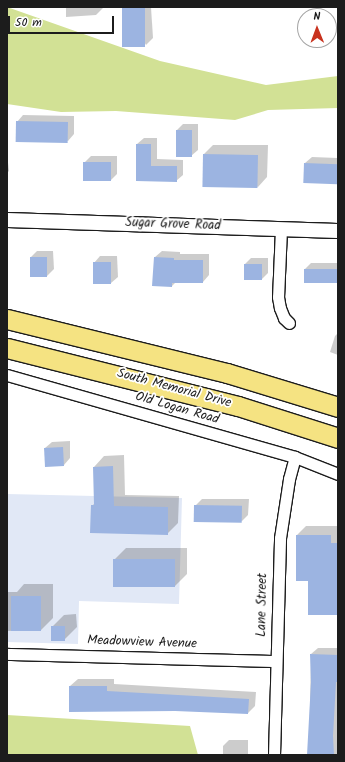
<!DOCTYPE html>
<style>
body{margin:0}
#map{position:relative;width:345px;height:762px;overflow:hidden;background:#fff;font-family:Kalam,sans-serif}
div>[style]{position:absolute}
.built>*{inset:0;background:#e1e8f6}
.green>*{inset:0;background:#d2e195}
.shadow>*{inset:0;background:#0003}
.building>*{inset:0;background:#9cb4e1;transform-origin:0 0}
.roads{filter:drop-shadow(1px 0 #1c1c1c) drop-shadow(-1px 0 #1c1c1c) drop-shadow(0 1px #1c1c1c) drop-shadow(0 -1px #1c1c1c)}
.minor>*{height:11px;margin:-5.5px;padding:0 5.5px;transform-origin:5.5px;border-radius:5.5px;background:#fff}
.tertiary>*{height:14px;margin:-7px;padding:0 7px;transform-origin:7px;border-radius:7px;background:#fff}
.trunk>*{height:19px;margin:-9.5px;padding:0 9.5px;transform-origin:9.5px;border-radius:9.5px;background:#f5e382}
span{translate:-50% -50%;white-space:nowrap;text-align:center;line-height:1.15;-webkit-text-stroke:3.5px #fff;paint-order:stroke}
.street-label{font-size:13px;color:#1c1c1c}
.frame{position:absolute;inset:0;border:8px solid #1c1c1c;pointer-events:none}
.north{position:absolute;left:297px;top:8px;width:40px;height:40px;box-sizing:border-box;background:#fff;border:1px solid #a4a4a4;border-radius:50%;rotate:359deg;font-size:11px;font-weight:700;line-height:16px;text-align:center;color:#1c1c1c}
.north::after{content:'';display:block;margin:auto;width:14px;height:18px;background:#c8321e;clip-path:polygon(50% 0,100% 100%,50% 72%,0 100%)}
.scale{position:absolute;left:8px;top:16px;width:106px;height:18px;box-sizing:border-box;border:2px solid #1c1c1c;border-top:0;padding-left:5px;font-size:12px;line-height:14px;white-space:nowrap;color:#1c1c1c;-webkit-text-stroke:3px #fff;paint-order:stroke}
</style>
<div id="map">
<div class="built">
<i style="clip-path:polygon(7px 494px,182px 498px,179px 604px,79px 601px,78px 644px,7px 642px)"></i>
</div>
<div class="green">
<i style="clip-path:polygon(7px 7px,160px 61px,266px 85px,338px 76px,338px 108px,268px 110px,235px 120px,116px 111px,61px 112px,7px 104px)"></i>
<i style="clip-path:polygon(7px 715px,190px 726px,198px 755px,7px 755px)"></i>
</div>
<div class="shadow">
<i style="clip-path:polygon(66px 7px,104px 7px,96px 15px,66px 17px)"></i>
<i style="clip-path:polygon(123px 7px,151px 7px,153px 38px,146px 45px)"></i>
<i style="clip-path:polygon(23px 115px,74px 116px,74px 134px,68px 141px,17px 122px)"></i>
<i style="clip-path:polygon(183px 124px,198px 124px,198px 150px,191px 156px,176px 156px,177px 130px)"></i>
<i style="clip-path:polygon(144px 138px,157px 138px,157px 159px,183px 160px,183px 175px,176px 181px,137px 180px,137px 144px)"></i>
<i style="clip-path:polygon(213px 145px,268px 145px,267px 177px,258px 187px,204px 154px)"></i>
<i style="clip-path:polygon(7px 154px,9px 171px,7px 173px)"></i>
<i style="clip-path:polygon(91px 156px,117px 156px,117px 174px,111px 180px,84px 163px)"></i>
<i style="clip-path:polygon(312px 157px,338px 158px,338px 183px,305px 163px)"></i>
<i style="clip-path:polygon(37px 251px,53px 251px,54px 269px,47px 276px,31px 257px)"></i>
<i style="clip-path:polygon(162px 251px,180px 252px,180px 254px,209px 254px,209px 275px,203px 282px,176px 282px,172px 286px,155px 257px)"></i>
<i style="clip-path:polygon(100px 256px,117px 256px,118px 277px,111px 283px,94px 263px)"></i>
<i style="clip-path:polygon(251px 258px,268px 258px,268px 273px,261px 280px,245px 264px)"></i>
<i style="clip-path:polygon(311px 263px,338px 263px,338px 282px,305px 282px,305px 269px)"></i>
<i style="clip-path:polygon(338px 333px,338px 355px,330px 352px,335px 336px)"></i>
<i style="clip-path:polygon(70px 441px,70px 458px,64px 465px,45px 448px,52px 442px)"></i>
<i style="clip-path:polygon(124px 455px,125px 495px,179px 496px,178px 523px,167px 534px,92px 506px,95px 503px,94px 467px,104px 456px)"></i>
<i style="clip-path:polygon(202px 499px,249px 499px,248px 515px,242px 521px,195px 506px)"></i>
<i style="clip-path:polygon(306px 526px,338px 526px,338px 614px,309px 580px,297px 535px)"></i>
<i style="clip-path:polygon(126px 548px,187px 548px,187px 574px,175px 586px,114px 560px)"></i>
<i style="clip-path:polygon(24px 584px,53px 584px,53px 618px,41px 630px,7px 631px,7px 592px,17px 592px)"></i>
<i style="clip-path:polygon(76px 614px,77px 627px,65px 639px,52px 627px,64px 615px)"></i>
<i style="clip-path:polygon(318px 648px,338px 648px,338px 755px,309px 755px,311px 654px)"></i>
<i style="clip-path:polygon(78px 679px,114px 679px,114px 684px,256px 692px,255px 706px,248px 713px,70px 686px)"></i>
<i style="clip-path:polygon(229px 740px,248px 740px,248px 755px,223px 755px,223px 746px)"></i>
</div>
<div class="building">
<i style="left:122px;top:7px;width:23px;height:40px"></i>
<i style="left:16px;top:121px;width:52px;height:21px;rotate:1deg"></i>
<i style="left:176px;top:130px;width:16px;height:27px"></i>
<i style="clip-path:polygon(136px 144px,151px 144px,151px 166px,177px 166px,177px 182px,136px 181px)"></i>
<i style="left:203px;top:154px;width:55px;height:33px;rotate:1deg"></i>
<i style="left:83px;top:162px;width:28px;height:19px"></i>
<i style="left:304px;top:163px;width:34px;height:20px;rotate:2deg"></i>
<i style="left:30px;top:257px;width:17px;height:20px"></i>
<i style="clip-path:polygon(154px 257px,174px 258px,174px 260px,203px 260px,203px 283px,172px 283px,172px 287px,152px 286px)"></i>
<i style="left:93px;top:262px;width:18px;height:22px"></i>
<i style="left:244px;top:264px;width:18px;height:16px"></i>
<i style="left:304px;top:269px;width:34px;height:14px"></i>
<i style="left:63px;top:447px;width:19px;height:19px;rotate:87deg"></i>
<i style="clip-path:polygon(113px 466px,114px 506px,168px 507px,168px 535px,90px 533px,91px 505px,94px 505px,93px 467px)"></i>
<i style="left:194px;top:505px;width:48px;height:17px;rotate:1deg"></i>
<i style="clip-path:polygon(296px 535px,331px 535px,331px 543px,338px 543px,338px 615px,308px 615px,308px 581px,296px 581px)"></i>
<i style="left:113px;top:559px;width:62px;height:28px"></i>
<i style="left:11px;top:596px;width:30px;height:35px"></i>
<i style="left:51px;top:626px;width:14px;height:15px"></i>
<i style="clip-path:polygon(310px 654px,338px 655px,338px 682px,336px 682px,333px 736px,334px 755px,307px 755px,311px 682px)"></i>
<i style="clip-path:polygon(69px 686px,107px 686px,107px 691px,249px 699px,248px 714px,175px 711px,69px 712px)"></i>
</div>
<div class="roads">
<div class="minor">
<i style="left:281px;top:229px;width:68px;rotate:92.5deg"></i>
<i style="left:278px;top:297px;width:11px;rotate:80deg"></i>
<i style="left:280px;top:308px;width:11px;rotate:68deg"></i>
<i style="left:284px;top:318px;width:7px;rotate:45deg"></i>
<i style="left:7px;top:375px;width:299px;rotate:15.9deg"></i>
<i style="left:295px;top:457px;width:46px;rotate:21.6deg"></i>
<i style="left:7px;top:654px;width:269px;rotate:1.5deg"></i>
<i style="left:274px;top:755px;width:217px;rotate:-88.4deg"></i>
<i style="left:280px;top:538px;width:60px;rotate:-81.3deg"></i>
<i style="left:289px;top:479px;width:23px;rotate:-75deg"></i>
</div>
<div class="tertiary">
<i style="left:7px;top:220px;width:331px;rotate:1.9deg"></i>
</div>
<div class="trunk">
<i style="left:7px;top:319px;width:227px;rotate:13.8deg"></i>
<i style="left:227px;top:373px;width:116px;rotate:17deg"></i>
<i style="left:7px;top:348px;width:238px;rotate:14.1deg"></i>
<i style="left:238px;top:406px;width:105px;rotate:17.7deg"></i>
</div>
</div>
<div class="street-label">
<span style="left:173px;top:225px;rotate:2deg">Sugar Grove Road</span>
<span style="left:174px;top:389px;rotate:15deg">South Memorial Drive</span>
<span style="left:177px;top:409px;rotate:16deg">Old Logan Road</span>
<span style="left:263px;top:605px;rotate:-89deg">Lane Street</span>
<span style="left:142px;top:643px;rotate:2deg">Meadowview Avenue</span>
</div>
<div class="frame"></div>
<div class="north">N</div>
<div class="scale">50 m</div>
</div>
